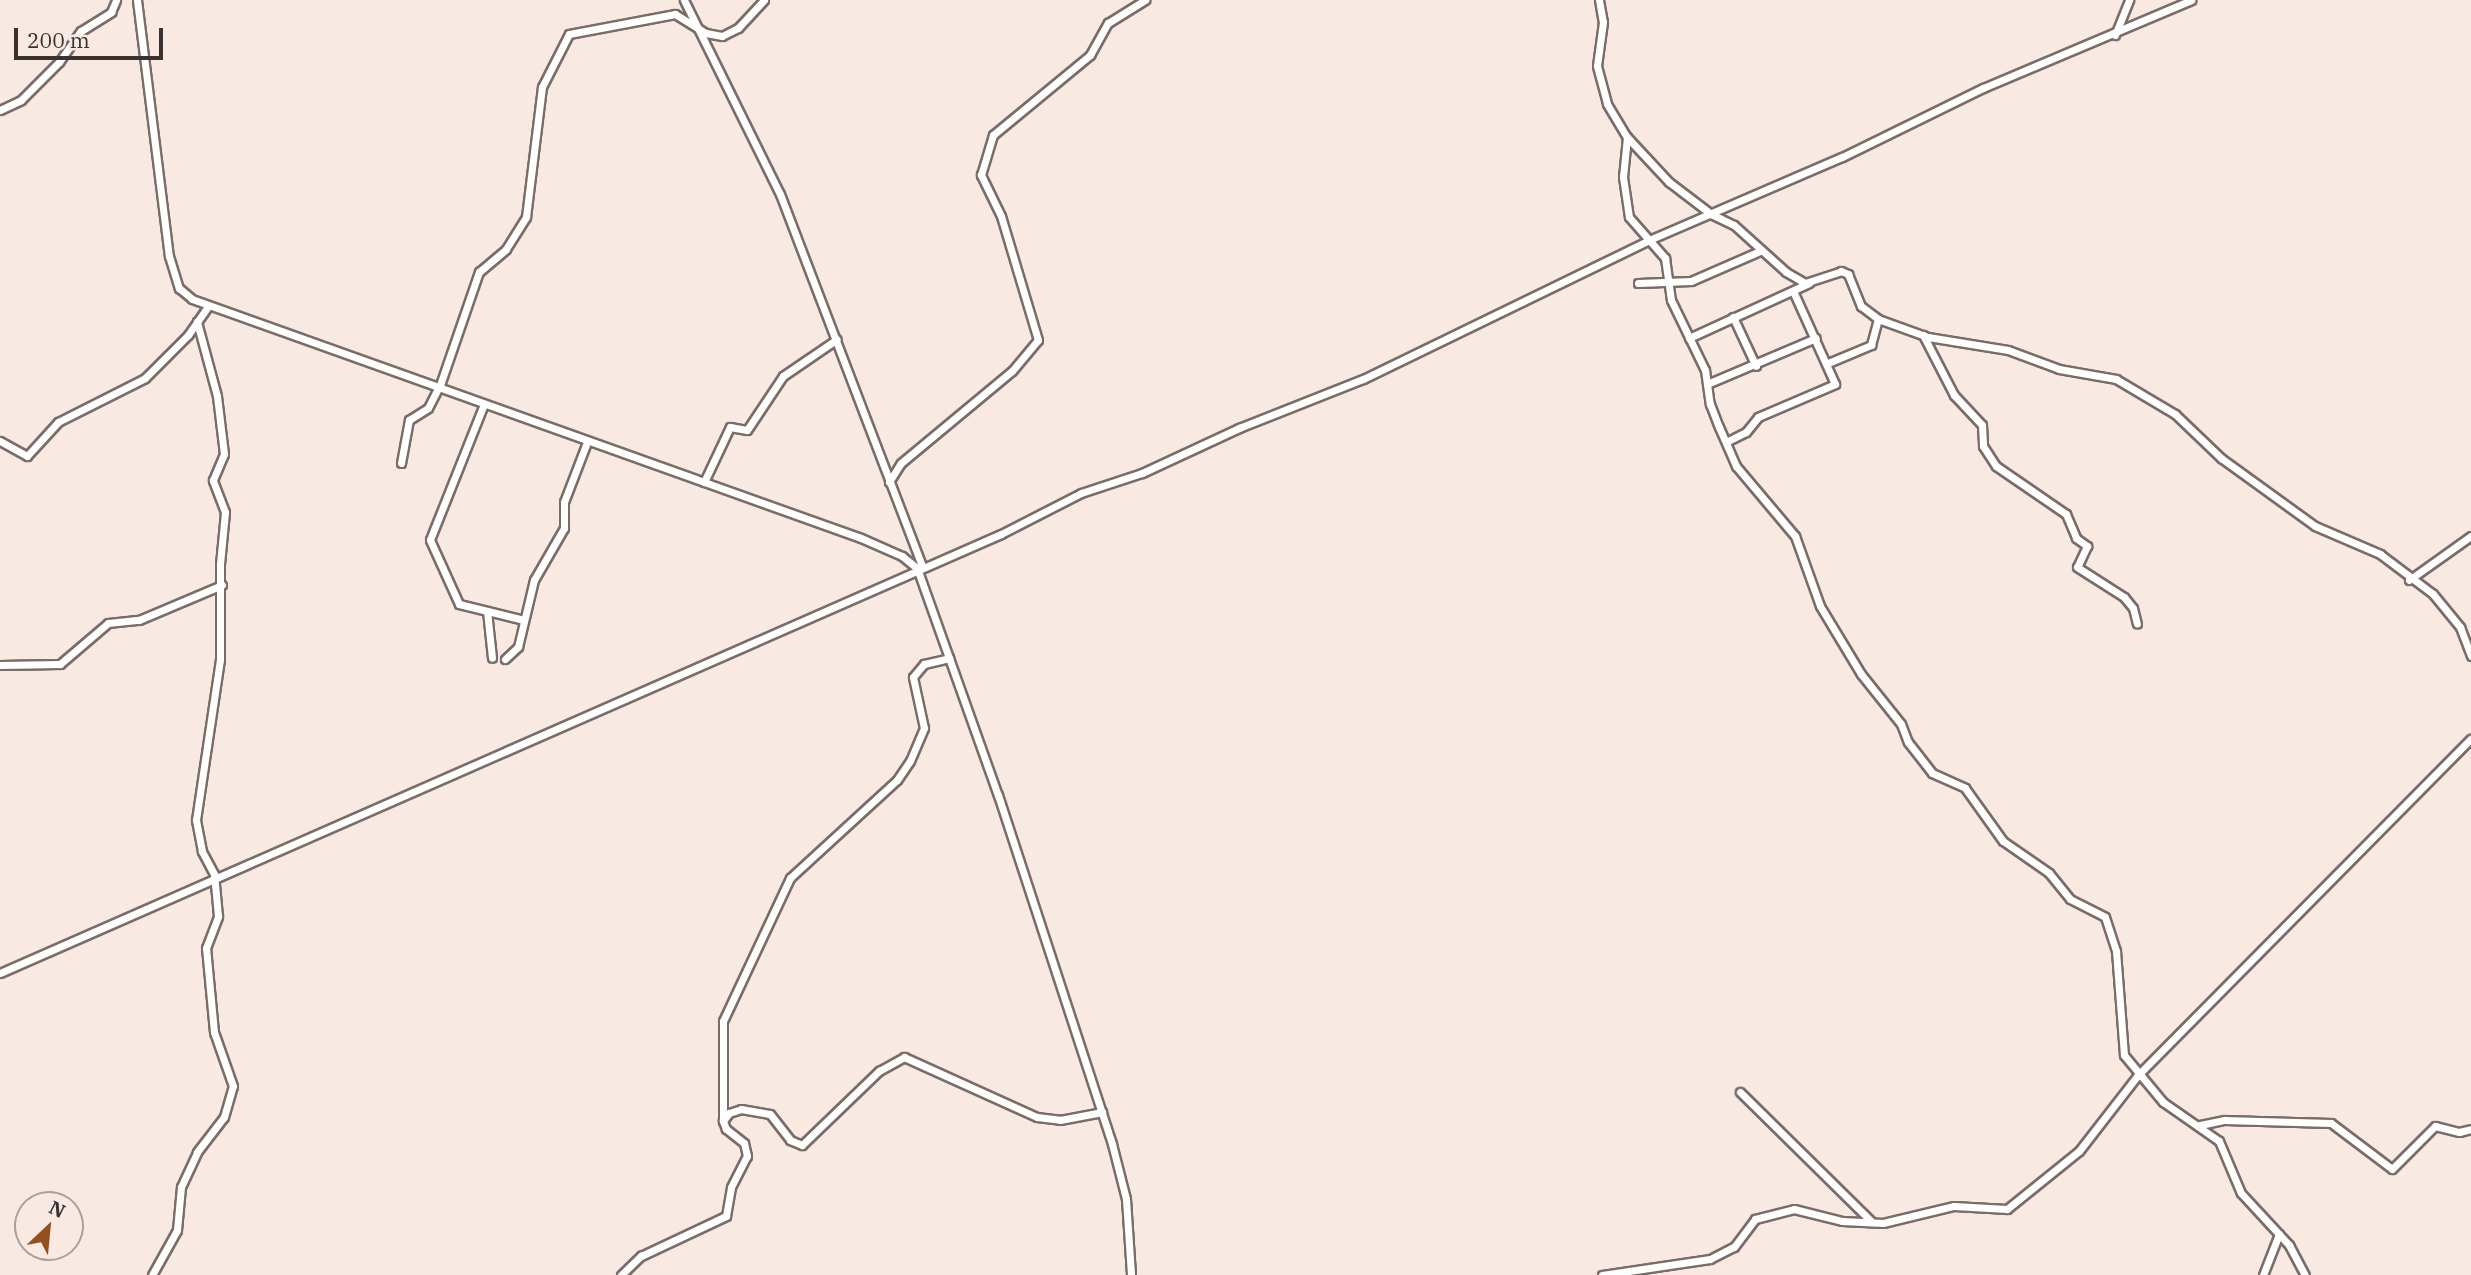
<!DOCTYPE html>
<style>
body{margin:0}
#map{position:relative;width:2471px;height:1275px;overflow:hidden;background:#f8e9e3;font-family:"IBM Plex Serif",serif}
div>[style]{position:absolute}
.roads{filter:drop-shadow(2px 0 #7a6c67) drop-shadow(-2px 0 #7a6c67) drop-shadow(0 2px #7a6c67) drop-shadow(0 -2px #7a6c67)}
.minor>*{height:7px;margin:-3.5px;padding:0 3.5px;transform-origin:3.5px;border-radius:3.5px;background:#fff}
span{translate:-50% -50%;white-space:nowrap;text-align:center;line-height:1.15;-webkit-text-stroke:5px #f8e9e3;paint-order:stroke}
.north{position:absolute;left:14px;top:1191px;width:70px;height:70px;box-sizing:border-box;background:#f8e9e3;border:2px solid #aba09b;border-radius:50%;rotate:26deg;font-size:19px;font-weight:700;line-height:28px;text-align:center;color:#383230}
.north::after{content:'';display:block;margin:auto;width:24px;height:32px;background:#92501e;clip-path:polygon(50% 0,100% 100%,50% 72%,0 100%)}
.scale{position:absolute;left:14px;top:28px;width:149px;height:32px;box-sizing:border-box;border:4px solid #383230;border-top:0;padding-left:9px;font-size:21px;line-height:24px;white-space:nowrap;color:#383230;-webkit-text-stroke:5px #f8e9e3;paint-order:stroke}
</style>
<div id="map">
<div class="roads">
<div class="minor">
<i style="left:137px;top:0;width:258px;rotate:82.9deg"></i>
<i style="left:169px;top:256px;width:34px;rotate:73deg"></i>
<i style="left:179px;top:288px;width:17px;rotate:40deg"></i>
<i style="left:192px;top:299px;width:710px;rotate:19.66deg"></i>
<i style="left:861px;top:538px;width:45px;rotate:23.7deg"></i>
<i style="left:902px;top:556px;width:19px;rotate:39deg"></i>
<i style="left:917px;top:568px;width:241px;rotate:70.4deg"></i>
<i style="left:998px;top:795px;width:367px;rotate:71.9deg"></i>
<i style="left:1112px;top:1144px;width:57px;rotate:75.7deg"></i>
<i style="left:1126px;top:1199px;width:76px;rotate:86.2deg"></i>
<i style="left:684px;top:0;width:216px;rotate:63.7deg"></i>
<i style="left:780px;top:194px;width:398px;rotate:69.1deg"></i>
<i style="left:1599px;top:0;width:22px;rotate:80deg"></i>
<i style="left:1603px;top:22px;width:44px;rotate:97.8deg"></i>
<i style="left:1597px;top:66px;width:39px;rotate:75deg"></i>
<i style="left:1607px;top:104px;width:39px;rotate:59deg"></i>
<i style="left:1627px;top:137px;width:62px;rotate:47deg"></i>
<i style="left:1669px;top:182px;width:53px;rotate:37.3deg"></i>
<i style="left:1711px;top:214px;width:25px;rotate:26deg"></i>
<i style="left:1734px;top:225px;width:70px;rotate:42.1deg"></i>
<i style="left:1786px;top:272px;width:22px;rotate:30deg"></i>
<i style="left:1805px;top:283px;width:38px;rotate:-18deg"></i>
<i style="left:1841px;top:271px;width:8px;rotate:23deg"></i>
<i style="left:1848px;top:274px;width:35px;rotate:68deg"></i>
<i style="left:1861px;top:306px;width:21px;rotate:37deg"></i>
<i style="left:1878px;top:319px;width:53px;rotate:19.8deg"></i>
<i style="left:1928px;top:337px;width:81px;rotate:9.2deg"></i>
<i style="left:2008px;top:350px;width:54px;rotate:20.4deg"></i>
<i style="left:2059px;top:369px;width:58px;rotate:10deg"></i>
<i style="left:2116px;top:379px;width:69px;rotate:30.7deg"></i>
<i style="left:2175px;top:414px;width:64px;rotate:43.7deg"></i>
<i style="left:2221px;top:458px;width:116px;rotate:35.9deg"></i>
<i style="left:2315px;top:526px;width:71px;rotate:23.3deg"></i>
<i style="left:2380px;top:554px;width:66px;rotate:37deg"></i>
<i style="left:2433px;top:594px;width:43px;rotate:50.7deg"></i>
<i style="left:2460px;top:627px;width:31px;rotate:69deg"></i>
<i style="left:2115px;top:35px;width:38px;rotate:-68deg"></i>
<i style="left:0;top:110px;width:23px;rotate:-25deg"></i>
<i style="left:21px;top:100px;width:54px;rotate:-45deg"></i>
<i style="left:59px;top:62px;width:38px;rotate:-55deg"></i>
<i style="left:81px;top:31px;width:36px;rotate:-32deg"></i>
<i style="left:111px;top:12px;width:13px;rotate:-67deg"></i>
<i style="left:1627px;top:137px;width:40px;rotate:95.7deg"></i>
<i style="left:1623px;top:177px;width:40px;rotate:81.5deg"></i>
<i style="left:1629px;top:217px;width:55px;rotate:48.7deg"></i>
<i style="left:1665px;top:258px;width:42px;rotate:81.9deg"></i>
<i style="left:1671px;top:300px;width:78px;rotate:64.1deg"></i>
<i style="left:1705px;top:370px;width:34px;rotate:82deg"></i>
<i style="left:1710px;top:404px;width:25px;rotate:69deg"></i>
<i style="left:1719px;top:427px;width:43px;rotate:66.4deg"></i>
<i style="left:1736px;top:466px;width:92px;rotate:49.9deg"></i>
<i style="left:1795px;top:536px;width:74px;rotate:70.3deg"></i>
<i style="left:1820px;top:606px;width:79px;rotate:58.9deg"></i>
<i style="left:1861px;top:674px;width:64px;rotate:51.3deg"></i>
<i style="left:1901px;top:724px;width:19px;rotate:69deg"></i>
<i style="left:1908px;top:742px;width:39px;rotate:52deg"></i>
<i style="left:1932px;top:773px;width:36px;rotate:24deg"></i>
<i style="left:1965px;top:788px;width:65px;rotate:54.4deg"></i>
<i style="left:2003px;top:841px;width:56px;rotate:34.8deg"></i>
<i style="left:2049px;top:873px;width:33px;rotate:51deg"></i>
<i style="left:2070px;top:899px;width:39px;rotate:27deg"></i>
<i style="left:2105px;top:917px;width:36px;rotate:72deg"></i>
<i style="left:2116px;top:951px;width:104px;rotate:85.6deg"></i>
<i style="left:2124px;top:1055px;width:61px;rotate:50.3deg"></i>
<i style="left:2163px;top:1102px;width:68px;rotate:34.9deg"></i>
<i style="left:2219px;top:1141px;width:56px;rotate:67.1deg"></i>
<i style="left:2241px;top:1193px;width:71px;rotate:47.3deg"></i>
<i style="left:2289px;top:1245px;width:34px;rotate:62deg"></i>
<i style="left:1638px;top:283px;width:53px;rotate:-2.2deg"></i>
<i style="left:1691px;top:281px;width:77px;rotate:-23.6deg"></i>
<i style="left:1733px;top:317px;width:54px;rotate:64.9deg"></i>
<i style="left:1923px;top:335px;width:68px;rotate:62.7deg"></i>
<i style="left:1954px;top:395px;width:41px;rotate:47deg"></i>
<i style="left:1982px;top:425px;width:21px;rotate:87deg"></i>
<i style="left:1983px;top:446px;width:24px;rotate:57deg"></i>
<i style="left:1996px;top:466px;width:85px;rotate:34.4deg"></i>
<i style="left:2066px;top:514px;width:26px;rotate:67deg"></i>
<i style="left:2076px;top:538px;width:14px;rotate:36deg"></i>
<i style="left:2087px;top:546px;width:23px;rotate:115deg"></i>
<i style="left:2077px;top:567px;width:56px;rotate:32.6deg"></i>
<i style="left:2124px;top:597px;width:14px;rotate:51deg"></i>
<i style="left:2133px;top:608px;width:16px;rotate:76deg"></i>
<i style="left:1689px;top:338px;width:132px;rotate:-24.6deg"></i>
<i style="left:1828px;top:363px;width:47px;rotate:-22.7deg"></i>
<i style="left:1871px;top:345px;width:27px;rotate:-75deg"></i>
<i style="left:1707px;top:384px;width:118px;rotate:-22.9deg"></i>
<i style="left:439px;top:388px;width:123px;rotate:-71deg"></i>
<i style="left:479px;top:272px;width:35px;rotate:-40deg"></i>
<i style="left:506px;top:249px;width:38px;rotate:-58deg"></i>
<i style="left:526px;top:217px;width:131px;rotate:-83deg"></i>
<i style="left:542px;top:87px;width:59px;rotate:-63deg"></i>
<i style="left:569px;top:34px;width:108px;rotate:-10.7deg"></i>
<i style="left:675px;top:14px;width:36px;rotate:32deg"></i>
<i style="left:706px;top:33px;width:16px;rotate:11deg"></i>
<i style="left:722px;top:36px;width:18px;rotate:-27deg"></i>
<i style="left:738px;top:28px;width:38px;rotate:-47deg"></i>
<i style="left:484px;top:404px;width:146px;rotate:111.7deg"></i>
<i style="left:430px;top:540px;width:70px;rotate:65.6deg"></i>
<i style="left:459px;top:604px;width:67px;rotate:13.8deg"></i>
<i style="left:0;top:441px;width:31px;rotate:29deg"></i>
<i style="left:27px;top:456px;width:46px;rotate:-47.6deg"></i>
<i style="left:58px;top:422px;width:97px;rotate:-26.8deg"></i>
<i style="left:145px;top:378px;width:61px;rotate:-45deg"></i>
<i style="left:188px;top:335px;width:35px;rotate:-55deg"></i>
<i style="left:1726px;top:442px;width:22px;rotate:-27deg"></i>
<i style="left:1746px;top:432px;width:19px;rotate:-51deg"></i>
<i style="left:1758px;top:417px;width:84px;rotate:-23.2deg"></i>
<i style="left:1835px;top:384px;width:102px;rotate:-114.3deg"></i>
<i style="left:401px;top:463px;width:44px;rotate:-79.5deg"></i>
<i style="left:409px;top:420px;width:22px;rotate:-32deg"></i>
<i style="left:428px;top:408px;width:22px;rotate:-63deg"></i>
<i style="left:704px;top:482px;width:61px;rotate:-64.7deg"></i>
<i style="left:730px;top:427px;width:17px;rotate:10deg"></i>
<i style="left:747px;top:430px;width:65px;rotate:-56.3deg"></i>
<i style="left:783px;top:376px;width:65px;rotate:-34.4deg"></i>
<i style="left:889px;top:482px;width:22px;rotate:-58deg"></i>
<i style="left:901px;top:463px;width:144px;rotate:-39.7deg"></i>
<i style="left:1012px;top:371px;width:40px;rotate:-50deg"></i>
<i style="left:1038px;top:340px;width:129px;rotate:-106.6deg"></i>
<i style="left:1001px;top:216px;width:46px;rotate:-116deg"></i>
<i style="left:981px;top:175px;width:42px;rotate:-73.3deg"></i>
<i style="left:993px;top:135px;width:126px;rotate:-39.5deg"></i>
<i style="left:1090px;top:55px;width:37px;rotate:-61deg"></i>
<i style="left:1108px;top:23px;width:44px;rotate:-31.9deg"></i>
<i style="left:2409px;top:580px;width:76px;rotate:-35.4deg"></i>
<i style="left:487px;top:611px;width:47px;rotate:83.9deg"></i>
<i style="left:505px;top:659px;width:18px;rotate:-43deg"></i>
<i style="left:518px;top:647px;width:69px;rotate:-76.6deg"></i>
<i style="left:534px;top:580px;width:60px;rotate:-60deg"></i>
<i style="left:564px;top:528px;width:26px;rotate:-90deg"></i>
<i style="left:564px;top:502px;width:64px;rotate:-69deg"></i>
<i style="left:0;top:665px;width:60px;rotate:-1deg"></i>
<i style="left:60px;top:664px;width:63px;rotate:-40.5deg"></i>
<i style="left:108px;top:623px;width:31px;rotate:-6deg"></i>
<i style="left:139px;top:620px;width:90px;rotate:-22.9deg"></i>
<i style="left:0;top:973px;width:1093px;rotate:-23.68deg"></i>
<i style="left:1001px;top:534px;width:90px;rotate:-27.1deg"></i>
<i style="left:1081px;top:493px;width:64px;rotate:-18.2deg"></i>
<i style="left:1142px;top:473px;width:107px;rotate:-24.9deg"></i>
<i style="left:1239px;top:428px;width:133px;rotate:-21.6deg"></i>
<i style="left:1363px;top:379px;width:318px;rotate:-25.9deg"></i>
<i style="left:1649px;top:240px;width:210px;rotate:-23.3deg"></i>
<i style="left:1842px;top:157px;width:157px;rotate:-26.1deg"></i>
<i style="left:1983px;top:88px;width:226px;rotate:-22.9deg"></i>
<i style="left:1740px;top:1092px;width:185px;rotate:44.6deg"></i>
<i style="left:723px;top:1121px;width:10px;rotate:-53deg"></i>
<i style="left:729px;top:1113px;width:13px;rotate:-18deg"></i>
<i style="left:741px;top:1109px;width:29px;rotate:10deg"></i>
<i style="left:770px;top:1114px;width:33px;rotate:52deg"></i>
<i style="left:790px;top:1140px;width:13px;rotate:23deg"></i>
<i style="left:802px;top:1145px;width:107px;rotate:-43.9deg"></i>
<i style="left:879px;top:1071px;width:29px;rotate:-29deg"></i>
<i style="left:904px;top:1057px;width:146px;rotate:24.3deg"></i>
<i style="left:1037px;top:1117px;width:23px;rotate:7deg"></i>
<i style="left:1060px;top:1120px;width:43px;rotate:-10.8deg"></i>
<i style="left:2200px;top:1125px;width:25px;rotate:-12deg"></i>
<i style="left:2224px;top:1120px;width:107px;rotate:1.6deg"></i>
<i style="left:2331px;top:1123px;width:76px;rotate:37deg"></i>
<i style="left:2392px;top:1169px;width:61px;rotate:-45deg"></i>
<i style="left:2435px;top:1126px;width:25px;rotate:14deg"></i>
<i style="left:2459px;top:1132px;width:12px;rotate:-14deg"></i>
<i style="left:152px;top:1275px;width:51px;rotate:-60.9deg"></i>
<i style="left:177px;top:1230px;width:43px;rotate:-84.7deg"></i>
<i style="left:181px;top:1187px;width:38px;rotate:-65deg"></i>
<i style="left:197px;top:1152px;width:44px;rotate:-52.4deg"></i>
<i style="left:224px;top:1117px;width:32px;rotate:-74deg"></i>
<i style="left:233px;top:1086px;width:57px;rotate:-109.4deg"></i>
<i style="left:214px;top:1032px;width:84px;rotate:-95.4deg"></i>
<i style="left:206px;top:948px;width:34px;rotate:-69deg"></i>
<i style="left:218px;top:916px;width:42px;rotate:-95.4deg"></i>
<i style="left:214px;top:874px;width:26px;rotate:-118deg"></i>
<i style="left:202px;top:851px;width:32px;rotate:-101deg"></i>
<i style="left:196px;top:820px;width:162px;rotate:-81.5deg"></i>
<i style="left:220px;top:660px;width:96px;rotate:-90deg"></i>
<i style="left:220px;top:564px;width:52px;rotate:-84.5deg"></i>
<i style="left:225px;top:512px;width:34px;rotate:-111deg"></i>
<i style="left:213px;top:480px;width:28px;rotate:-67deg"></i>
<i style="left:224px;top:454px;width:58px;rotate:-96.9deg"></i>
<i style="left:217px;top:396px;width:77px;rotate:-105.1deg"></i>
<i style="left:621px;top:1275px;width:28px;rotate:-44deg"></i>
<i style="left:641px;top:1256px;width:94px;rotate:-25.2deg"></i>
<i style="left:726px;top:1216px;width:29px;rotate:-80deg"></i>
<i style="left:731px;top:1187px;width:35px;rotate:-63deg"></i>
<i style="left:747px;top:1156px;width:13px;rotate:-103deg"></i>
<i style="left:744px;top:1143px;width:23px;rotate:-142deg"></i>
<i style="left:726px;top:1129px;width:9px;rotate:-111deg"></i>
<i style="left:723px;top:1121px;width:100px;rotate:-90deg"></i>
<i style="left:723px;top:1021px;width:158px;rotate:-64.9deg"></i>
<i style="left:790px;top:878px;width:145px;rotate:-42.5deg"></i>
<i style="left:897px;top:780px;width:23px;rotate:-56deg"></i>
<i style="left:910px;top:761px;width:36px;rotate:-67deg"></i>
<i style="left:924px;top:728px;width:52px;rotate:-102.2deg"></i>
<i style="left:913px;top:677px;width:17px;rotate:-50deg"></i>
<i style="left:924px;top:664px;width:26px;rotate:-13deg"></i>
<i style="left:1602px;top:1275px;width:109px;rotate:-8.4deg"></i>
<i style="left:1710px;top:1259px;width:27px;rotate:-27deg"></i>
<i style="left:1734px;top:1247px;width:35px;rotate:-53deg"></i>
<i style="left:1755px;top:1219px;width:40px;rotate:-14.4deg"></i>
<i style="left:1794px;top:1209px;width:49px;rotate:14deg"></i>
<i style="left:1842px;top:1221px;width:41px;rotate:2.8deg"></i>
<i style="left:1883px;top:1223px;width:73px;rotate:-13.5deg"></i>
<i style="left:1954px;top:1206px;width:53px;rotate:3.2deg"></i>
<i style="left:2007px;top:1209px;width:92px;rotate:-38.9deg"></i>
<i style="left:2079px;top:1151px;width:96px;rotate:-52.2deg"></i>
<i style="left:2138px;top:1075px;width:473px;rotate:-45.3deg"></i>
<i style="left:2263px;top:1275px;width:44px;rotate:-68.7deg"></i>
</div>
</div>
<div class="north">N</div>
<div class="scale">200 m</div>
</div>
